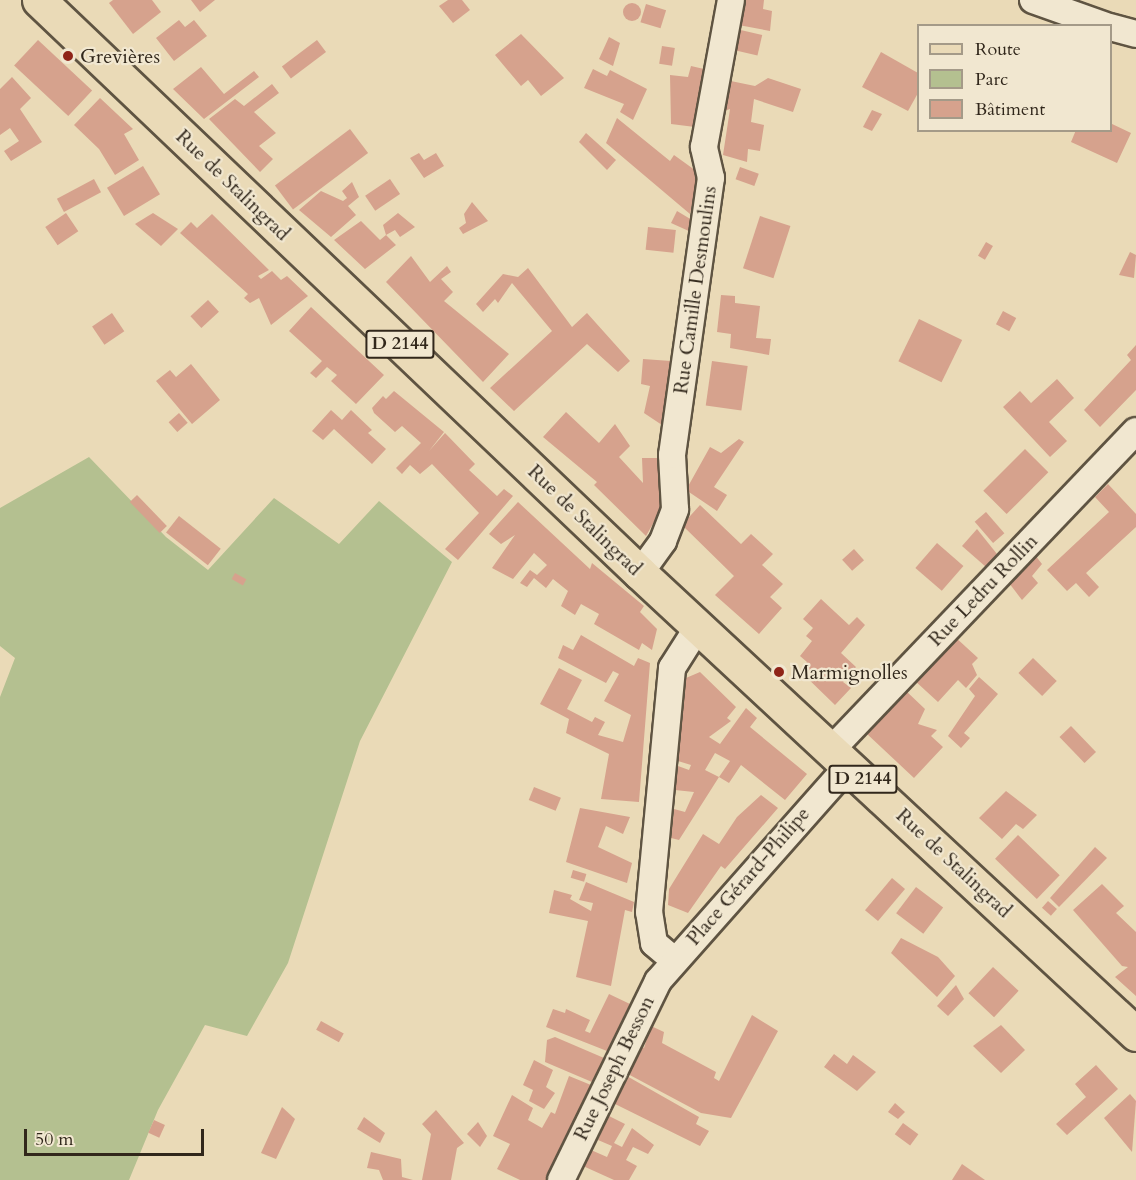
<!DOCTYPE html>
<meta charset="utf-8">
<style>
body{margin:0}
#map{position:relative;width:1136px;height:1180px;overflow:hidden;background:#eadab7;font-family:Cardo,serif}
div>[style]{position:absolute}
.green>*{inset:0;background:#b4c090}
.building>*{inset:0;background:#d6a28d;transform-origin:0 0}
.round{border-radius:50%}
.roads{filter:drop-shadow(2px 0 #5f5442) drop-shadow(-2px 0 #5f5442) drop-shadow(0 2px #5f5442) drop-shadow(0 -2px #5f5442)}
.minor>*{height:26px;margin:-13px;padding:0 13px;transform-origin:13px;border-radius:13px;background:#f1e7d0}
.primary>*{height:33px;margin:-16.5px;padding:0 16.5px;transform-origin:16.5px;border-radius:16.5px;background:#eadab7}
.dots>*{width:16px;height:16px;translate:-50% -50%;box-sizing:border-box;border:3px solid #f1e7d0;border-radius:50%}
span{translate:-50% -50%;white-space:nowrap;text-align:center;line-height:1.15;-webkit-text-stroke:4.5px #f1e7d0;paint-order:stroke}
.shield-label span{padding:2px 4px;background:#f1e7d0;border:2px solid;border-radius:4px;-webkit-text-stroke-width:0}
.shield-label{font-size:18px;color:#31271b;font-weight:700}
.poi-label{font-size:20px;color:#31271b}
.left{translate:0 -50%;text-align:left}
.street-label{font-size:20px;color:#31271b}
.legend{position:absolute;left:917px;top:24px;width:195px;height:108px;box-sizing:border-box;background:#f1e7d0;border:2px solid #a49a88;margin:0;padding:8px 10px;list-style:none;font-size:18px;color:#31271b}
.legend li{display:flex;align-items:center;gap:12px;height:30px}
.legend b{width:30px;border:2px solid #a49a88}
.scale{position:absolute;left:24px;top:1129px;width:180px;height:27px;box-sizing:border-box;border:3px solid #31271b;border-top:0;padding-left:8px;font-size:18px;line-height:21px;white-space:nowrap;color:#31271b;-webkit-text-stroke:4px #f1e7d0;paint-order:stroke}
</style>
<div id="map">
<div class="green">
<i style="clip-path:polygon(89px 457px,166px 537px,208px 570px,274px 498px,339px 544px,379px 501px,452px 562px,360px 741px,288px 963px,247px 1036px,205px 1025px,158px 1110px,129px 1180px,0 1180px,0 697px,15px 658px,0 646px,0 508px)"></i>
</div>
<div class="building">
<i style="clip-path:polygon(113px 0,152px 0,161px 12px,133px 34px,109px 3px)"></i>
<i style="clip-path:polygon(191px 0,215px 0,200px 12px)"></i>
<i style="clip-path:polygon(448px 0,462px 0,470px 10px,453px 23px,439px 6px)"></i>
<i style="clip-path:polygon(737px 0,764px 0,763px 9px,772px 11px,770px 31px,733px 24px)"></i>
<i class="round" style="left:623px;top:3px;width:18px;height:18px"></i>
<i style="left:646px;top:4px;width:21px;height:19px;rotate:17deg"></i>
<i style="clip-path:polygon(179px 20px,185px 27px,194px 20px,207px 36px,174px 61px,156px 38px)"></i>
<i style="left:732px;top:28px;width:31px;height:21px;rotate:13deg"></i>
<i style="clip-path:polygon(521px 34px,564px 78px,541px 96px,528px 80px,521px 86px,495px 55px)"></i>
<i style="clip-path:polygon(609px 37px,620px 43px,613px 66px,599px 59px)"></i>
<i style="left:38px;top:40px;width:74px;height:35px;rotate:43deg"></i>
<i style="left:317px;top:40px;width:15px;height:44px;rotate:53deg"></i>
<i style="left:662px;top:46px;width:13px;height:18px;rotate:9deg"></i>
<i style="clip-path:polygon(881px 52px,918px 73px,918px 93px,908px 111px,862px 87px)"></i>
<i style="clip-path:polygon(691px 66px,704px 69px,695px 127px,671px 124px,670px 75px,688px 77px)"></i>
<i style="clip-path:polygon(201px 67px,224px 94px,254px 71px,259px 77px,204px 119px,173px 89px)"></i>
<i style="clip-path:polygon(593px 69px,607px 76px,610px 70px,647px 89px,633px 120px,620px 112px,624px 104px,584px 88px)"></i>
<i style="clip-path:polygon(12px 77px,31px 98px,20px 109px,42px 142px,11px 161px,4px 151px,19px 141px,10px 128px,0 135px,0 89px)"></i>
<i style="clip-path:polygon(768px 78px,801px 89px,793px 112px,754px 99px,751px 122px,764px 125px,760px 151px,748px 149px,747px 162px,723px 155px,730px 109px,716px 114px,721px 79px,755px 86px)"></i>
<i style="clip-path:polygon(272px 84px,279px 93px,254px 112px,276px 133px,259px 146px,273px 159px,260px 172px,209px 119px,235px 99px,244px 106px)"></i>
<i style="clip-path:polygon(100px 98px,133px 129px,124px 134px,139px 160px,115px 175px,99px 149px,74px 125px)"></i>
<i style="clip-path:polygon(872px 110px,882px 114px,872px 131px,863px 127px)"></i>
<i style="clip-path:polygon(617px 118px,670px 161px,674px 155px,699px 173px,690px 214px,606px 143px)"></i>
<i style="clip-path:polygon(1110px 123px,1131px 133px,1117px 163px,1071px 142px,1076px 130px,1110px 130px)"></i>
<i style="left:350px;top:129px;width:30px;height:94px;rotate:53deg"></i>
<i style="clip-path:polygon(586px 133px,616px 160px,607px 170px,579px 142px)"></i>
<i style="clip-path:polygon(419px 153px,424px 160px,436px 153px,444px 166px,424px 178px,410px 158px)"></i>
<i style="left:143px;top:166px;width:33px;height:42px;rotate:59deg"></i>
<i style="left:740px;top:167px;width:20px;height:13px;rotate:20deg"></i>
<i style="left:94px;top:179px;width:15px;height:42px;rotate:62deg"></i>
<i style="left:390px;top:179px;width:18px;height:30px;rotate:56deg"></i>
<i style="clip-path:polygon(352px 182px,359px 197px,348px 206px,356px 215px,331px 237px,299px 210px,321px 191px,343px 201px,347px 198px,342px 191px)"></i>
<i style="clip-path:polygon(472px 202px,488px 221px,463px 234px,459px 228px,466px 223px,464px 214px)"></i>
<i style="clip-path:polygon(677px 211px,692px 220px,691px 232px,671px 223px)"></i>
<i style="left:66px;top:213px;width:22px;height:25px;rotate:56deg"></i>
<i style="clip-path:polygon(153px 213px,178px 229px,161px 246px,135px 224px)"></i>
<i style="clip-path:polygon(398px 213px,415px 227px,400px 237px,395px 230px,386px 235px,383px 225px)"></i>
<i style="clip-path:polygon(212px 214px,269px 270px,258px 276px,261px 279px,272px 271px,281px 280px,287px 276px,308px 296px,271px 325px,259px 298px,250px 303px,244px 298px,248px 294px,180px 233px,191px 222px,197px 228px)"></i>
<i style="left:760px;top:216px;width:32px;height:55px;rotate:18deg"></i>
<i style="clip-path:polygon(361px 221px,380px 240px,386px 235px,396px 245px,365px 269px,334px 240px)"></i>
<i style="left:648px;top:227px;width:28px;height:23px;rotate:6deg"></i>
<i style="left:986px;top:242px;width:8px;height:16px;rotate:30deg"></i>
<i style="clip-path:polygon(1130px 252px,1136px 255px,1134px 278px,1119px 275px)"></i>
<i style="clip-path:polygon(411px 256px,430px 282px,447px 266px,451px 272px,441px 279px,453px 292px,444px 301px,509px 354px,483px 382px,386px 282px)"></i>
<i style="clip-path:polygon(528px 268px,572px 327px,587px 313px,630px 361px,618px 372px,587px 344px,514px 411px,490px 388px,552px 331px,512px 283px,498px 303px,495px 299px,483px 312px,476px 304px,503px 274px,518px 277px)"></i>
<i style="clip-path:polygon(721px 295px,735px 296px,735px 303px,760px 306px,756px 338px,771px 339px,769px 355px,730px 348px,731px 334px,717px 332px)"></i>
<i style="left:208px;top:300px;width:16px;height:24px;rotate:47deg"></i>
<i style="clip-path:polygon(311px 307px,384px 375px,356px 404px,331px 381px,337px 375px,327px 367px,316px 378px,310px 373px,322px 361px,289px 331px)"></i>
<i style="left:1003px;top:311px;width:15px;height:15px;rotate:28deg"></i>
<i style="left:112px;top:313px;width:22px;height:24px;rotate:56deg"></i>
<i style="left:919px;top:319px;width:48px;height:47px;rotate:26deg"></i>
<i style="clip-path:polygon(1136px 345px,1136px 390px,1100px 427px,1084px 410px,1131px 360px,1127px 355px)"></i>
<i style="clip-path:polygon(643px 359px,671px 361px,665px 427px,644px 413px,650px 386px,641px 384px)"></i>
<i style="left:712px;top:361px;width:36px;height:45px;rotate:8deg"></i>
<i style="clip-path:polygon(191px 364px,220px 400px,192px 424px,156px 381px,170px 370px,176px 377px)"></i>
<i style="clip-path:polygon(1057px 379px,1074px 398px,1049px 422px,1067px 441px,1050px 457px,1003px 407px,1020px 391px,1031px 403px)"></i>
<i style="clip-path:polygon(394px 391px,444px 432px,429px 451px,445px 433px,475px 464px,469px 470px,497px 496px,504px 489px,513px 496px,458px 560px,445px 549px,479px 513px,432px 464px,420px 474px,410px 465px,402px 474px,396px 468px,421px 443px,402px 426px,395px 432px,374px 413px,372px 408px,383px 396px,386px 399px)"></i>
<i style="clip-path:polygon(331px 410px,342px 420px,351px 410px,372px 430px,368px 433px,386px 449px,372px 464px,334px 429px,323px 440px,312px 431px)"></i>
<i style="clip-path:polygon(566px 412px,599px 443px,615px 424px,630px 446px,619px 457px,643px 483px,642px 458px,658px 458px,664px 504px,646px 536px,594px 485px,597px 482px,543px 437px)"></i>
<i style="left:179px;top:413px;width:13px;height:14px;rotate:48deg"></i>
<i style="clip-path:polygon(739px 439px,744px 442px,714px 487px,727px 495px,717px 511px,686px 490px,710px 447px,721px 453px)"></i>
<i style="left:1025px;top:449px;width:33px;height:59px;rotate:45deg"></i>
<i style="clip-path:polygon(1108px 484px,1136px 514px,1136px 527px,1086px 573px,1099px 587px,1089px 597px,1076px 583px,1067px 591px,1047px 570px,1109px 512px,1095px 497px)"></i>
<i style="left:137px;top:495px;width:43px;height:10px;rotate:46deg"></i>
<i style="clip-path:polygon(518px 502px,590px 569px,592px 563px,644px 606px,640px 612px,657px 629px,652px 650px,642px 643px,639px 650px,594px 624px,599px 614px,581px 604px,575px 615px,561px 606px,568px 591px,553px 579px,546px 588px,534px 578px,527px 587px,520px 583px,530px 570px,537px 575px,547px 565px,534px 553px,513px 579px,492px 568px,515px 535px,501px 544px,489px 534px)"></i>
<i style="clip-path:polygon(700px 505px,741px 544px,751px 534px,773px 554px,762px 565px,783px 584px,770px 597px,782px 608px,759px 634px,715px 595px,734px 576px,682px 525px)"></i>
<i style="left:986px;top:512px;width:28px;height:15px;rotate:49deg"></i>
<i style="left:179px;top:516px;width:53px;height:21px;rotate:38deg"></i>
<i style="clip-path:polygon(977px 529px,997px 554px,986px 567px,962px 546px)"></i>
<i style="left:937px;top:543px;width:35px;height:33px;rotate:41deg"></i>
<i style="left:854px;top:549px;width:15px;height:16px;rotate:48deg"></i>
<i style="clip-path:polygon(1035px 555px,1042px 564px,1032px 576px,1038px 583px,1022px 600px,1009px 583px)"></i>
<i style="left:235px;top:573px;width:13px;height:7px;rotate:29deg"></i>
<i style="clip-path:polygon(821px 599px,849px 625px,857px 617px,865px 625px,841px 653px,856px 667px,843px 682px,851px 688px,835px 705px,800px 671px,807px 662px,800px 656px,812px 641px,806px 636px,813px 628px,803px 619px)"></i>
<i style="clip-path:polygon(581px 635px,634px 666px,638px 658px,650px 663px,639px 802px,601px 799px,609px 754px,566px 733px,569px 719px,540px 704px,559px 668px,582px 680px,567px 709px,592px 722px,595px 717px,605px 722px,598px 735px,623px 742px,631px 715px,604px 701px,619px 674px,613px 671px,606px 683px,558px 658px,563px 645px,573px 650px)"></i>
<i style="clip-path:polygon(954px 636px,978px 658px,972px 664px,977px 675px,966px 688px,958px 680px,938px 702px,914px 680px)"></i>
<i style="left:1033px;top:658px;width:33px;height:21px;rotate:44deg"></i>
<i style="clip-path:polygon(700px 672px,736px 707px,727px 718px,731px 721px,709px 737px,720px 744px,746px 708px,757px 718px,750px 727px,807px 774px,785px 800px,741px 765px,729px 783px,719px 777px,730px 761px,715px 753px,705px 770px,719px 777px,679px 840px,671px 838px,674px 809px,685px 812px,694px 792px,675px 790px,678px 766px,689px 770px,691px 765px,678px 761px,686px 678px)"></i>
<i style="clip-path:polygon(979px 677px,998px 694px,964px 733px,970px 738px,961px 748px,948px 736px,975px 696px,969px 689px)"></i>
<i style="clip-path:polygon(905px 690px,925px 709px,918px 724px,937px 730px,931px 736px,943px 747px,914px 778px,866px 733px)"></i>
<i style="left:1071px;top:726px;width:36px;height:16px;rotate:46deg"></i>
<i style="left:534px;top:787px;width:29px;height:14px;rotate:22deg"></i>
<i style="clip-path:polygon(1006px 791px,1037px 815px,1023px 829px,1016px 824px,1002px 839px,979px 818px)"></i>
<i style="clip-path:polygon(761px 795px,778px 808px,725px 869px,721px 866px,688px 913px,668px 905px,669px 889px,703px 834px,719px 844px,737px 817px)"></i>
<i style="clip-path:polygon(580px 808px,630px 817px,623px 834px,606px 826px,598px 847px,632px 863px,627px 883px,566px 862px)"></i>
<i style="left:1018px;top:835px;width:58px;height:33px;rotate:44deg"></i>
<i style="clip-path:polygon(1095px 847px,1107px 858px,1059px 907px,1050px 898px)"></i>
<i style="left:573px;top:870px;width:14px;height:8px;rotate:17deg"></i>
<i style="left:892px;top:878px;width:17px;height:42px;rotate:40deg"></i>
<i style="clip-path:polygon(586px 882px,634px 902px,632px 912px,625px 910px,611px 986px,576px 977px,588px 921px,549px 913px,554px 890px,572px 895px,570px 899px,591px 911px,593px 903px,579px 900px)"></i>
<i style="clip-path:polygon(1102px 884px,1124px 906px,1116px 913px,1136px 932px,1136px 996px,1115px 977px,1128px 967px,1122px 966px,1073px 910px)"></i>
<i style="left:916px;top:887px;width:34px;height:33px;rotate:37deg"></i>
<i style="left:1048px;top:901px;width:12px;height:9px;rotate:42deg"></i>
<i style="clip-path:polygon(901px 938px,938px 957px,955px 976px,937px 997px,891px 953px)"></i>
<i style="left:993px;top:967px;width:35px;height:36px;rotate:43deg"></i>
<i style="clip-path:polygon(956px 985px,964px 999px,948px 1016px,937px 1006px)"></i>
<i style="clip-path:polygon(609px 994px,630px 1004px,607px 1051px,546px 1027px,553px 1009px,565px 1013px,566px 1009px,590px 1020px,585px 1031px,590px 1033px)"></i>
<i style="clip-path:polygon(752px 1015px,778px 1031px,731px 1118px,701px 1113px,626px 1073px,639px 1045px,644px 1048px,651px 1026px,664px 1032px,662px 1043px,716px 1072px,714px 1078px,719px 1081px)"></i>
<i style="left:321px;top:1021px;width:26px;height:10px;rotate:29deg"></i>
<i style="clip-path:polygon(1001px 1025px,1025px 1050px,1001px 1073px,973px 1046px)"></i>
<i style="clip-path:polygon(555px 1037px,604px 1058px,592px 1082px,545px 1062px,547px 1040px)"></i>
<i style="clip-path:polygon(834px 1054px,847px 1064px,853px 1055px,876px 1072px,857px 1091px,824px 1067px)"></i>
<i style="clip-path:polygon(534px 1060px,553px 1070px,546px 1087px,555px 1093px,544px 1109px,529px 1101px,533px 1090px,523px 1085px)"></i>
<i style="clip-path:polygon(1096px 1065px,1118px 1089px,1067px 1135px,1056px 1124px,1086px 1097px,1075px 1084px)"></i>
<i style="clip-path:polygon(625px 1075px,699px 1117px,696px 1124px,709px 1131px,700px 1146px,613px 1103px)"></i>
<i style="clip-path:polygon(569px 1076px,591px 1085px,549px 1180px,520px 1180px,497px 1169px,510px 1144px,493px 1136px,512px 1095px,533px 1108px,528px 1120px,542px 1128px,551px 1112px,555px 1114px)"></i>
<i style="clip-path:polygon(1130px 1094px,1136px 1101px,1132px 1152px,1104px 1118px)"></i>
<i style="clip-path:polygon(895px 1103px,905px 1112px,898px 1119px,888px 1112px)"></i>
<i style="clip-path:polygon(282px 1107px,295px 1119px,276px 1159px,261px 1153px)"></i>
<i style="clip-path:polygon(436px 1110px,464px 1143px,457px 1148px,451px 1180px,422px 1180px,431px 1134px,422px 1124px)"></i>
<i style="clip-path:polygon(607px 1115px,625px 1124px,614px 1143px,622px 1147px,632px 1128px,654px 1145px,648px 1154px,633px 1147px,626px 1160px,637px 1166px,629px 1180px,614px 1180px,583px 1166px,591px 1150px,607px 1157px,612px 1146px,598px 1140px)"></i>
<i style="clip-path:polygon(364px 1117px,385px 1133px,380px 1143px,357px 1129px)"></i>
<i style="left:154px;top:1120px;width:12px;height:14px;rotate:24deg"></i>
<i style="clip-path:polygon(478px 1122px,487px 1136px,480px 1147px,467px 1134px)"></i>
<i style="left:903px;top:1123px;width:19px;height:14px;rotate:36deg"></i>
<i style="clip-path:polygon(371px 1152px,401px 1159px,402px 1177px,413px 1180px,383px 1180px,379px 1170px,367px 1168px)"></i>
<i style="clip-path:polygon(962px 1164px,985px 1180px,952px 1180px)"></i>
</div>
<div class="roads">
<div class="minor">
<i style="left:1033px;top:0;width:77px;rotate:19.6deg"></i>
<i style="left:1110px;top:27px;width:27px;rotate:15deg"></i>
<i style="left:640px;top:573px;width:39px;rotate:-54deg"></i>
<i style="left:663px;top:541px;width:34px;rotate:-69deg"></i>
<i style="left:675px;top:509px;width:54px;rotate:-93.2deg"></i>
<i style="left:672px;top:455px;width:280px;rotate:-82deg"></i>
<i style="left:711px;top:178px;width:32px;rotate:-103deg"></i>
<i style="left:704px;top:147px;width:149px;rotate:-79.6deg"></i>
<i style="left:831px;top:750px;width:441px;rotate:-46.3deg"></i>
<i style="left:674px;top:960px;width:26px;rotate:-140deg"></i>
<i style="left:654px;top:943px;width:31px;rotate:-99deg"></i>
<i style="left:649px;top:912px;width:245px;rotate:-84.6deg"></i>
<i style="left:672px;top:668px;width:49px;rotate:-57.6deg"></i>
<i style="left:561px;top:1180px;width:221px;rotate:-64deg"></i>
<i style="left:658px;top:981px;width:287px;rotate:-48.5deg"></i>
</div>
<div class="primary">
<i style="left:39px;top:0;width:830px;rotate:43.63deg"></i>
<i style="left:640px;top:573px;width:677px;rotate:42.91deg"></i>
</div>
</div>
<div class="dots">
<i style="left:68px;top:56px;background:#8f2418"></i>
<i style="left:779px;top:672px;background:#8f2418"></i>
</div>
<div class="shield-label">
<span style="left:400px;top:344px">D 2144</span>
<span style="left:863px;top:779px">D 2144</span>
</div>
<div class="poi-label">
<span class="left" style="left:80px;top:56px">Grevières</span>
<span class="left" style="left:791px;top:672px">Marmignolles</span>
</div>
<div class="street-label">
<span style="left:233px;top:185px;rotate:44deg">Rue de Stalingrad</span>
<span style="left:695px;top:290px;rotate:-82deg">Rue Camille Desmoulins</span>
<span style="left:585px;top:520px;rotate:44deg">Rue de Stalingrad</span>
<span style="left:983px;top:590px;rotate:-46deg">Rue Ledru Rollin</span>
<span style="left:954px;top:863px;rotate:43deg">Rue de Stalingrad</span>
<span style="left:748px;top:876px;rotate:-49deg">Place Gérard-Philipe</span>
<span style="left:614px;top:1068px;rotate:-64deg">Rue Joseph Besson</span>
</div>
<ul class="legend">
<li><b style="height:8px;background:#eadab7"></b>Route</li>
<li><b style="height:16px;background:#b4c090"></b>Parc</li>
<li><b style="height:16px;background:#d6a28d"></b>Bâtiment</li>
</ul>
<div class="scale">50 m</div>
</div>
